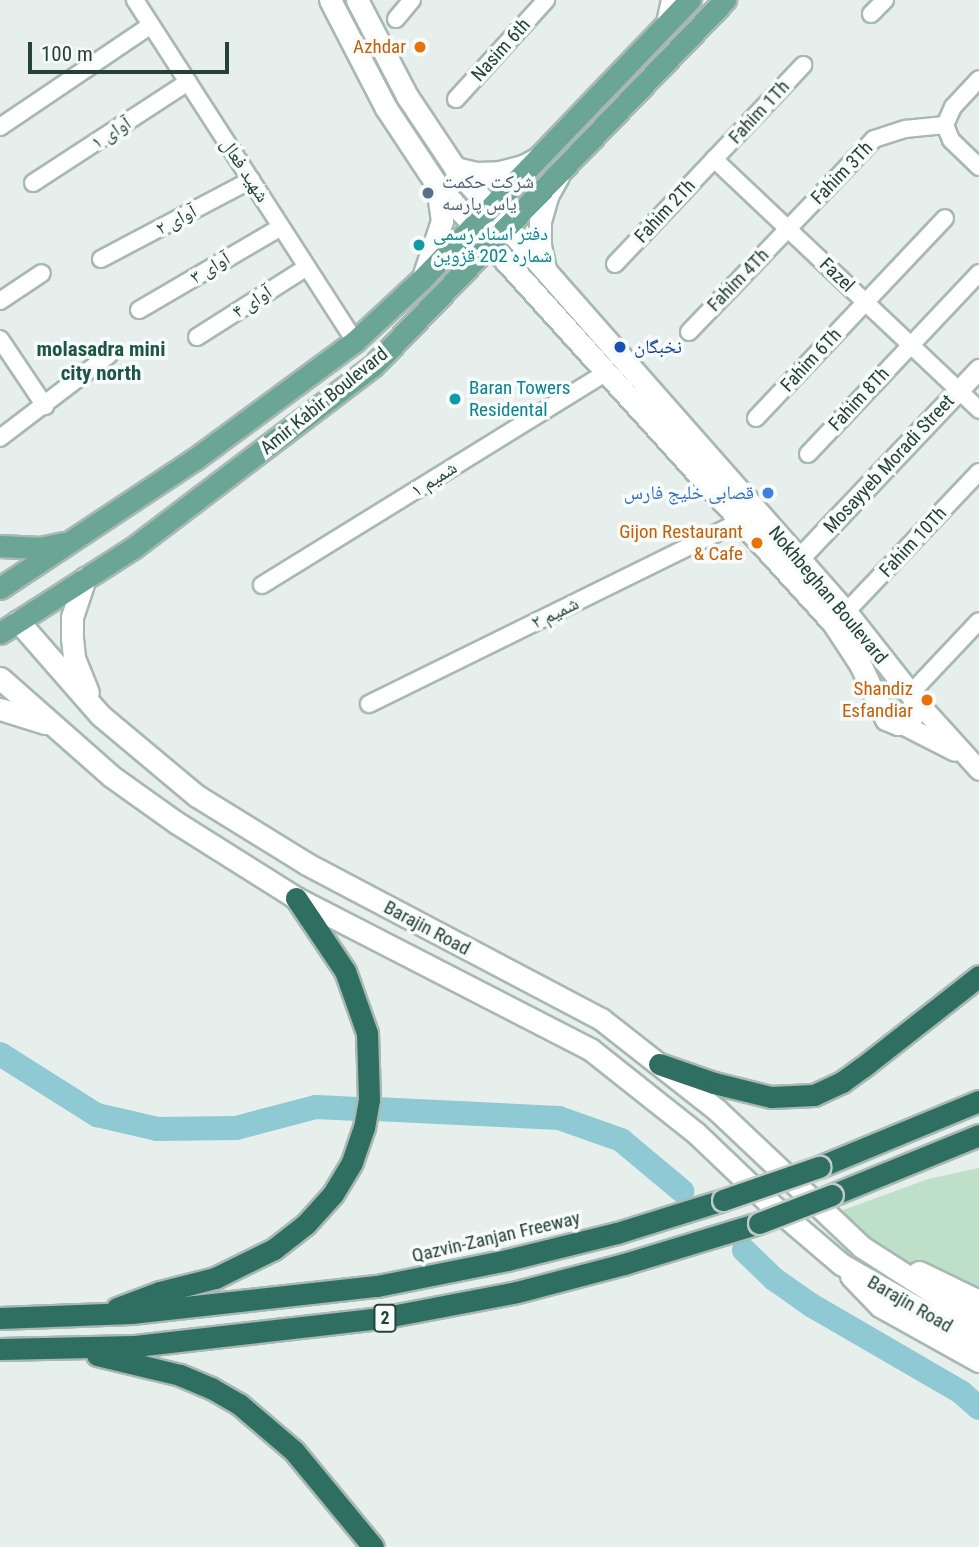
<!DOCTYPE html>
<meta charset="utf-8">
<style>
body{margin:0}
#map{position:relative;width:979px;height:1547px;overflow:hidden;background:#e6efeb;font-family:"Roboto Condensed","Noto Naskh Arabic",sans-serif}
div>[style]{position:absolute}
.green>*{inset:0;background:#bfe0c8}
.river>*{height:24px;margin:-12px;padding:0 12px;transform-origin:12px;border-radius:12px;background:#8ec9d4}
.roads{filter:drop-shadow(2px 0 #a8b8b2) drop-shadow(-2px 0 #a8b8b2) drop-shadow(0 2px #a8b8b2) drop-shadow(0 -2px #a8b8b2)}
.minor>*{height:16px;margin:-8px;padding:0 8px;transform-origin:8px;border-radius:8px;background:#fff}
.tertiary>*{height:19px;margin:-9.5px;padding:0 9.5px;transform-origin:9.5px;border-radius:9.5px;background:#fff}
.secondary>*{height:21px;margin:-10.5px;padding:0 10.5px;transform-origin:10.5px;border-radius:10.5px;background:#fff}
.primary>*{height:21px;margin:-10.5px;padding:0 10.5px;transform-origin:10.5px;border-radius:10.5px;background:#6aa596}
.motorway>*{height:21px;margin:-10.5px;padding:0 10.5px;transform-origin:10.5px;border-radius:10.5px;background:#2f6f62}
.bridges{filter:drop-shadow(2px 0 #c2cac8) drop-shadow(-2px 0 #c2cac8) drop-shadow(0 2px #c2cac8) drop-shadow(0 -2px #c2cac8)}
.motorway-bridge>*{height:21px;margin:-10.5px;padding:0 10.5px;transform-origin:10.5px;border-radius:10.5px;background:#2f6f62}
.dots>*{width:19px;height:19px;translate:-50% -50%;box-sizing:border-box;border:4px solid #f7fbf9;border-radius:50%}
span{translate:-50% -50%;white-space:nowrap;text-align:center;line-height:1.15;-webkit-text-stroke:7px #f7fbf9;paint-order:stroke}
.shield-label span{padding:2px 5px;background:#f7fbf9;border:2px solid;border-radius:5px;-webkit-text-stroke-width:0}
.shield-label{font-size:18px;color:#24423a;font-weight:700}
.food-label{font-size:19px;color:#c56008}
.right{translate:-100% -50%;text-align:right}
.street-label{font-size:19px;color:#24423a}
.service-label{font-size:19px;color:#4e5e75}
.left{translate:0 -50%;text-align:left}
.culture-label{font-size:19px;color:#0d838f}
.transit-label{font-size:19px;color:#164399}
.shop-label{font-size:19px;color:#366cbe}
.neighbourhood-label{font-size:21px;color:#1f5548;font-weight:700}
.scale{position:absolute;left:28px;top:42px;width:201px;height:32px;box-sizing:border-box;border:4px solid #24423a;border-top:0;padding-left:9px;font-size:21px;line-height:24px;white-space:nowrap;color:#24423a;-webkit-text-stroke:5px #f7fbf9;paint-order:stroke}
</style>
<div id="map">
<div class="green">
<i style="clip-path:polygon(868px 658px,902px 692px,909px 709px,896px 717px)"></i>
<i style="clip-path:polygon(979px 1168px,979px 1301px,862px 1247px,827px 1216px,928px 1179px)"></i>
</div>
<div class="river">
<i style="left:0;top:1054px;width:115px;rotate:32.2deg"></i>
<i style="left:97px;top:1115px;width:62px;rotate:13.1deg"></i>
<i style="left:157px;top:1129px;width:79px;rotate:-0.7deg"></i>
<i style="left:236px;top:1128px;width:83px;rotate:-14.7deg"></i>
<i style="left:316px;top:1107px;width:42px;rotate:2.7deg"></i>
<i style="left:376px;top:1109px;width:183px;rotate:2.8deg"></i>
<i style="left:559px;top:1118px;width:66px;rotate:19.5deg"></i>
<i style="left:621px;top:1140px;width:80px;rotate:39.9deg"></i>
<i style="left:744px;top:1250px;width:42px;rotate:44deg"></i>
<i style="left:774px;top:1279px;width:45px;rotate:35.1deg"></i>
<i style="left:811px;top:1305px;width:173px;rotate:30.1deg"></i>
<i style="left:961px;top:1392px;width:24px;rotate:42deg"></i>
</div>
<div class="roads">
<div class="minor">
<i style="left:135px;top:0;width:406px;rotate:57.2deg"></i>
<i style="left:871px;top:14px;width:20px;rotate:-45deg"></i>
<i style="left:396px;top:19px;width:25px;rotate:-50deg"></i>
<i style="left:664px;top:28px;width:29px;rotate:-78deg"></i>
<i style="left:456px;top:99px;width:134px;rotate:-47.7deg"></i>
<i style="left:945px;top:125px;width:20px;rotate:-66deg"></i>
<i style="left:953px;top:107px;width:38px;rotate:-47deg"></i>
<i style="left:945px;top:125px;width:16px;rotate:68deg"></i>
<i style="left:951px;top:140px;width:39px;rotate:44deg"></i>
<i style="left:0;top:127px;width:182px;rotate:-34deg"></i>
<i style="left:714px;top:159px;width:365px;rotate:43.4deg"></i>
<i style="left:33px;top:183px;width:185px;rotate:-33.1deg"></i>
<i style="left:101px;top:259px;width:170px;rotate:-27.8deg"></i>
<i style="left:615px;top:264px;width:274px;rotate:-46.6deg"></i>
<i style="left:0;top:301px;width:50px;rotate:-33.7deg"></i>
<i style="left:139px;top:310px;width:164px;rotate:-30.3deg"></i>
<i style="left:689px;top:332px;width:267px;rotate:-46.2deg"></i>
<i style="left:874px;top:139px;width:33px;rotate:-18deg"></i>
<i style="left:905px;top:129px;width:40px;rotate:-5.7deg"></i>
<i style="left:197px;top:337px;width:130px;rotate:-32.5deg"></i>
<i style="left:0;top:339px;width:81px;rotate:56.1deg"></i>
<i style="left:756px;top:418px;width:275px;rotate:-46.6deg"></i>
<i style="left:0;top:438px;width:137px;rotate:-37.3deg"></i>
<i style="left:808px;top:454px;width:249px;rotate:-46.6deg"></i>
<i style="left:262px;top:585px;width:405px;rotate:-31.7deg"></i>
<i style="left:846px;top:612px;width:193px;rotate:-46.5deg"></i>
<i style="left:910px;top:694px;width:100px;rotate:-46.6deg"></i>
<i style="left:369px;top:704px;width:415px;rotate:-26.2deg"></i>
</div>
<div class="tertiary">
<i style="left:789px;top:569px;width:276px;rotate:-46.5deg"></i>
<i style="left:913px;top:697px;width:98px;rotate:47.9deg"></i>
<i style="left:902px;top:724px;width:59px;rotate:27deg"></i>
</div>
<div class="secondary">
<i style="left:330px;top:0;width:122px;rotate:62.6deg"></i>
<i style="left:386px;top:108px;width:92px;rotate:56.5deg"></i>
<i style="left:437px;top:185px;width:590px;rotate:47.88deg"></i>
<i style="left:833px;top:623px;width:49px;rotate:56.6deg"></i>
<i style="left:860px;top:664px;width:61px;rotate:64.7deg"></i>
<i style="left:886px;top:719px;width:13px;rotate:23deg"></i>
<i style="left:898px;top:724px;width:13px;rotate:-18deg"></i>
<i style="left:910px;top:720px;width:13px;rotate:-61deg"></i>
<i style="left:916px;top:709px;width:12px;rotate:-104deg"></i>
<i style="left:913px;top:697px;width:108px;rotate:-128.2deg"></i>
<i style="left:846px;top:612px;width:592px;rotate:-131.37deg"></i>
<i style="left:455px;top:168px;width:87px;rotate:-123.7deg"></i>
<i style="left:407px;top:96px;width:108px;rotate:-117.5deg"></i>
<i style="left:455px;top:168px;width:23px;rotate:13deg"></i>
<i style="left:477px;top:173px;width:23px;rotate:-2deg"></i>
<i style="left:500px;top:172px;width:24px;rotate:-15deg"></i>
<i style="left:523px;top:166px;width:17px;rotate:-28deg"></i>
<i style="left:545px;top:269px;width:24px;rotate:-102deg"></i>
<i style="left:540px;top:246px;width:25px;rotate:-90deg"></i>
<i style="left:540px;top:221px;width:26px;rotate:-74deg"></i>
<i style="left:547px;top:196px;width:23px;rotate:-61deg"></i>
<i style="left:423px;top:277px;width:59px;rotate:-71.3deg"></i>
<i style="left:442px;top:221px;width:36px;rotate:-98deg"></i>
<i style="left:85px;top:578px;width:41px;rotate:108.4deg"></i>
<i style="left:72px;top:617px;width:21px;rotate:90deg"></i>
<i style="left:72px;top:638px;width:20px;rotate:84deg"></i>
<i style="left:74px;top:658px;width:37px;rotate:68deg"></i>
<i style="left:18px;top:621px;width:125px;rotate:48.9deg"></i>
<i style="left:100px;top:715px;width:126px;rotate:39.9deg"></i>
<i style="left:197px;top:796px;width:129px;rotate:31.7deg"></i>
<i style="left:307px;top:864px;width:332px;rotate:27.8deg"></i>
<i style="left:601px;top:1019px;width:147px;rotate:38.1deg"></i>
<i style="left:717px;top:1110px;width:199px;rotate:43.4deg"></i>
<i style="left:862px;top:1247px;width:139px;rotate:32.7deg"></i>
<i style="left:0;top:678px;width:148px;rotate:41.4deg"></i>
<i style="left:111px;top:776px;width:81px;rotate:35.5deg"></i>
<i style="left:177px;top:823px;width:141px;rotate:32.2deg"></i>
<i style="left:296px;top:898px;width:331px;rotate:27.2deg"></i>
<i style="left:590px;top:1049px;width:135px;rotate:38.4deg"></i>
<i style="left:696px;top:1133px;width:97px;rotate:43.7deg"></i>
<i style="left:766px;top:1200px;width:99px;rotate:40.5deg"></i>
<i style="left:841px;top:1264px;width:159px;rotate:29.8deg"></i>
<i style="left:0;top:709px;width:47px;rotate:17.3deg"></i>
<i style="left:919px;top:1272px;width:67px;rotate:25.8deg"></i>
<i style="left:851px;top:1276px;width:42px;rotate:46deg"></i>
<i style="left:880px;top:1306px;width:113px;rotate:29.1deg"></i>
</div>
<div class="primary">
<i style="left:0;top:546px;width:40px;rotate:2.9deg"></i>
<i style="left:40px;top:548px;width:24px;rotate:-12deg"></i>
<i style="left:0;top:588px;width:234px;rotate:-33.5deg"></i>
<i style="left:195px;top:459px;width:199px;rotate:-36.4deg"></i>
<i style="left:355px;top:341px;width:91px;rotate:-42.8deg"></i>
<i style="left:422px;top:279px;width:387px;rotate:-46.2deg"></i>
<i style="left:0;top:633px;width:158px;rotate:-32.6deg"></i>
<i style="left:133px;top:548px;width:301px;rotate:-37.2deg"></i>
<i style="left:373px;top:366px;width:508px;rotate:-46.12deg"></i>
</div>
<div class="motorway">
<i style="left:659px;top:1064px;width:58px;rotate:19.1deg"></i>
<i style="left:714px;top:1083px;width:59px;rotate:13.8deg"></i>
<i style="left:771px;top:1097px;width:43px;rotate:-2.7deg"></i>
<i style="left:814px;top:1095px;width:31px;rotate:-25deg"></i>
<i style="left:842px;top:1082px;width:26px;rotate:-36deg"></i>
<i style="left:863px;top:1067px;width:147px;rotate:-38.1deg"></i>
<i style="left:819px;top:1167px;width:173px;rotate:-22.4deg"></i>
<i style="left:832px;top:1195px;width:159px;rotate:-22.2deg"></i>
<i style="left:117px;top:1308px;width:46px;rotate:-20.4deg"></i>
<i style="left:160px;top:1292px;width:57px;rotate:-14.3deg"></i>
<i style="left:215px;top:1278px;width:66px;rotate:-26.2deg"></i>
<i style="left:274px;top:1249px;width:41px;rotate:-38deg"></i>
<i style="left:306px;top:1224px;width:40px;rotate:-48deg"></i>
<i style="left:333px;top:1194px;width:37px;rotate:-59deg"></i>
<i style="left:352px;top:1162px;width:36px;rotate:-71deg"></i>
<i style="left:364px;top:1128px;width:29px;rotate:-80deg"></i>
<i style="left:369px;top:1099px;width:66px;rotate:-91.7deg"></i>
<i style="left:367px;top:1033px;width:66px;rotate:-109.5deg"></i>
<i style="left:345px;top:971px;width:88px;rotate:-123.9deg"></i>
<i style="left:0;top:1318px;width:131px;rotate:-2.2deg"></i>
<i style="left:131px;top:1313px;width:247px;rotate:-6.3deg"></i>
<i style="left:377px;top:1286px;width:133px;rotate:-11.3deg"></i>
<i style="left:507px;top:1260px;width:113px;rotate:-13.8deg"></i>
<i style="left:617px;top:1233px;width:111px;rotate:-17.3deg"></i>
<i style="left:0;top:1349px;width:135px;rotate:-1.3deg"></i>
<i style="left:135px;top:1346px;width:248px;rotate:-6.5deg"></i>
<i style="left:381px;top:1318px;width:138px;rotate:-10.8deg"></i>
<i style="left:517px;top:1292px;width:111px;rotate:-14.7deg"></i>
<i style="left:624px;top:1264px;width:141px;rotate:-16.9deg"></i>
<i style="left:97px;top:1355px;width:85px;rotate:13.5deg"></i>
<i style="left:180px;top:1375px;width:34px;rotate:23deg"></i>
<i style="left:211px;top:1388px;width:32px;rotate:30deg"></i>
<i style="left:239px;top:1404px;width:72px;rotate:40.5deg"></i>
<i style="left:294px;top:1451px;width:124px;rotate:50.5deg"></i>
</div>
</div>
<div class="bridges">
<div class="motorway-bridge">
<i style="left:723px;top:1200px;width:102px;rotate:-19deg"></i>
<i style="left:759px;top:1223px;width:78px;rotate:-21deg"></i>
</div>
</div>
<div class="dots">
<i style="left:420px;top:47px;background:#e8710a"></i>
<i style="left:428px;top:193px;background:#5c6f8a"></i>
<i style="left:419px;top:245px;background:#0f9aa8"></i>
<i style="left:620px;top:347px;background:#1a4fb4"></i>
<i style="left:455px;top:399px;background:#0f9aa8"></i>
<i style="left:768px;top:493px;background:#3f7fe0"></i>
<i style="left:757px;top:543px;background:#e8710a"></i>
<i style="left:927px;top:700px;background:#e8710a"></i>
</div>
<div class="shield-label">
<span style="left:385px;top:1318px">2</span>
</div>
<div class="food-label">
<span class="right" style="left:406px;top:47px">Azhdar</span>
<span class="right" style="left:743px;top:543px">Gijon Restaurant<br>&amp; Cafe</span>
<span class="right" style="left:913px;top:700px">Shandiz<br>Esfandiar</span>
</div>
<div class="street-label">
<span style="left:501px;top:50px;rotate:-48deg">Nasim 6th</span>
<span style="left:759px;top:112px;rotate:-47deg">Fahim 1Th</span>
<span style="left:111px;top:133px;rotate:-33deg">آوای ۱</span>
<span style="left:245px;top:170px;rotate:57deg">شهید فعال</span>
<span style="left:842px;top:173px;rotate:-46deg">Fahim 3Th</span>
<span style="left:665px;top:211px;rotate:-47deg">Fahim 2Th</span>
<span style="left:176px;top:220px;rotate:-28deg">آوای ۲</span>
<span style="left:210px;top:268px;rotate:-31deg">آوای ۳</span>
<span style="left:837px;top:275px;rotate:44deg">Fazel</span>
<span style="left:738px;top:280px;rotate:-46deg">Fahim 4Th</span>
<span style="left:252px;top:302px;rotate:-33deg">آوای ۴</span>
<span style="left:811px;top:360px;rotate:-47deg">Fahim 6Th</span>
<span style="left:859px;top:399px;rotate:-47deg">Fahim 8Th</span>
<span style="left:324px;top:401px;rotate:-39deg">Amir Kabir Boulevard</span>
<span style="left:889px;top:464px;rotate:-47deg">Mosayyeb Moradi Street</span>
<span style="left:434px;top:479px;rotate:-32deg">شمیم ۱</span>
<span style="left:913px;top:542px;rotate:-47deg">Fahim 10Th</span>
<span style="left:828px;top:595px;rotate:50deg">Nokhbeghan Boulevard</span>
<span style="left:555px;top:613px;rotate:-26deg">شمیم ۲</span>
<span style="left:427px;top:928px;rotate:28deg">Barajin Road</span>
<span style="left:496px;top:1237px;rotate:-13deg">Qazvin-Zanjan Freeway</span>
<span style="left:910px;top:1304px;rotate:30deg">Barajin Road</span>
</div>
<div class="service-label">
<span class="left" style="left:442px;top:193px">شرکت حکمت<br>یاس پارسه</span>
</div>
<div class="culture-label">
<span class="left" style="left:433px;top:245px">دفتر اسناد رسمی<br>شماره 202 قزوین</span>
<span class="left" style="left:469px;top:399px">Baran Towers<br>Residental</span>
</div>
<div class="transit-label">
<span class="left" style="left:634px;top:347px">نخبگان</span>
</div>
<div class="shop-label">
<span class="right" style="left:754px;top:493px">قصابی خلیج فارس</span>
</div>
<div class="neighbourhood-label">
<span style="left:101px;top:361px">molasadra mini<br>city north</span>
</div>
<div class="scale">100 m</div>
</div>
